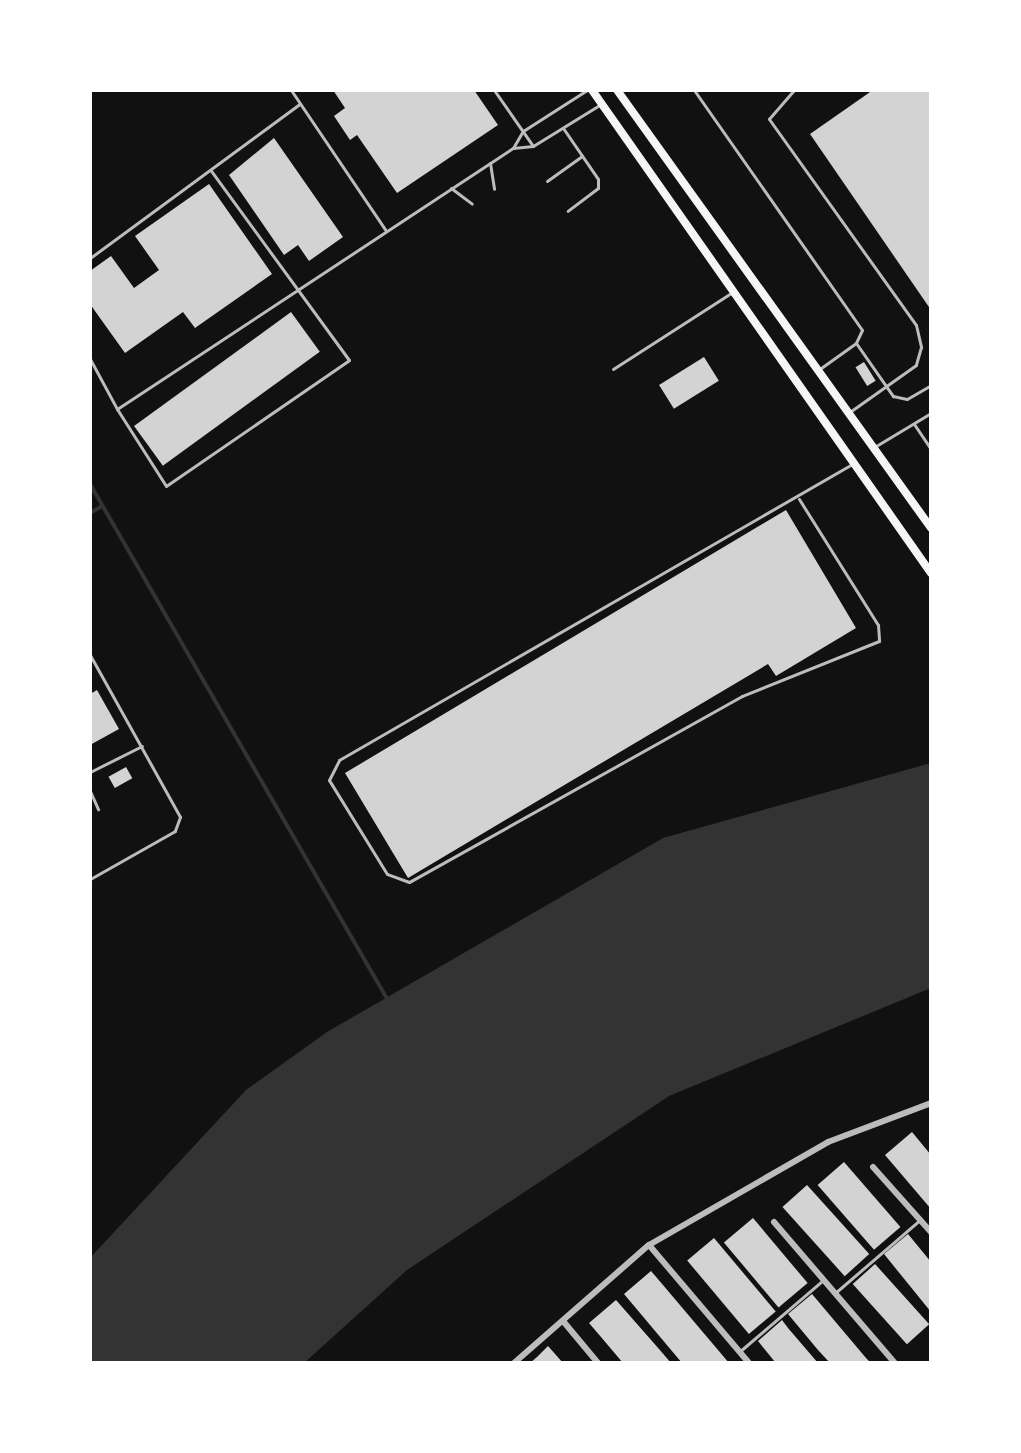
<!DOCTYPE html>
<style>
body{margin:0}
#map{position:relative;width:1021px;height:1453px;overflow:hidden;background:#111;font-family:"DejaVu Sans",sans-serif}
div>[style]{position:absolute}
.water>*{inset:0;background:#333}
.stream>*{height:4px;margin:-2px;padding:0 2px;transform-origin:2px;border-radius:2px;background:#333}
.building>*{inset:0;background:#d3d3d3;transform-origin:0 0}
.service>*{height:3px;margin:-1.5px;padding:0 1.5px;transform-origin:1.5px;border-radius:1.5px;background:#bcbcbc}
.minor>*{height:6px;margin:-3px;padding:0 3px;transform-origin:3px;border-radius:3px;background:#bcbcbc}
.secondary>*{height:8px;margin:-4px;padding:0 4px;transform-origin:4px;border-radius:4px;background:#f5f5f5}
span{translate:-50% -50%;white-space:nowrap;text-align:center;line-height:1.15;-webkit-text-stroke:7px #fff;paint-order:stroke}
.frame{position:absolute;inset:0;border:92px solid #fff;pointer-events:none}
</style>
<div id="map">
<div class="water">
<i style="clip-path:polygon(931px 763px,931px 988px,669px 1096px,407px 1270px,304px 1363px,90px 1363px,90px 1258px,246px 1090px,327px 1032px,663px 838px)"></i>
</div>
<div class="stream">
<i style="left:90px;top:484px;width:598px;rotate:60.01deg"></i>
<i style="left:90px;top:513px;width:14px;rotate:-30deg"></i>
</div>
<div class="building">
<i style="clip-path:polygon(333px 90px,474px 90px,498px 125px,397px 193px,357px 135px,350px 140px,334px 116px,345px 108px)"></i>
<i style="clip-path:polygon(873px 90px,931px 90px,931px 310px,810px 134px)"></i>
<i style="clip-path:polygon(274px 138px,343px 237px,309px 261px,298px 245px,284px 255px,229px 175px)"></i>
<i style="clip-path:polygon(209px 184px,272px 274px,195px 328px,183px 312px,125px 353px,90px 304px,90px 271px,111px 256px,134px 288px,159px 270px,135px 236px)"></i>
<i style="left:291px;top:312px;width:49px;height:194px;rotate:54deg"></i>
<i style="left:704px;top:357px;width:28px;height:53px;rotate:58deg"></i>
<i style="left:864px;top:362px;width:22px;height:10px;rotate:58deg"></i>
<i style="clip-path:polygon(786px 510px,856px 628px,776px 676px,768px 664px,408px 878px,345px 773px)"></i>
<i style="clip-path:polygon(97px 690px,119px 729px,90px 745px,90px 694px)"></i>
<i style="left:126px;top:767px;width:13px;height:20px;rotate:61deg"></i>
<i style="clip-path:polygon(912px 1132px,931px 1155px,931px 1209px,885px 1155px)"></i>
<i style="left:844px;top:1162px;width:86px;height:35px;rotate:49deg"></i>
<i style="left:807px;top:1185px;width:93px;height:33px;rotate:48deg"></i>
<i style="left:753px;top:1218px;width:85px;height:38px;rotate:50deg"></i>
<i style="clip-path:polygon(908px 1234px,931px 1262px,931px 1312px,884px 1254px)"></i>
<i style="left:714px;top:1238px;width:96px;height:35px;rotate:50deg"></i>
<i style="left:875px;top:1264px;width:81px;height:30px;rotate:48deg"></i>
<i style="clip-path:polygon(651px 1271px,663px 1285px,729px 1363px,682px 1363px,624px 1294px)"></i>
<i style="clip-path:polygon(812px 1294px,866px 1358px,871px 1363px,830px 1363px,818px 1350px,788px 1314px)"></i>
<i style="clip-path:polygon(616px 1300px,659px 1349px,671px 1363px,623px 1363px,601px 1337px,589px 1323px)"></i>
<i style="clip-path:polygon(782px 1320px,788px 1328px,818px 1363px,775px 1362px,758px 1341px)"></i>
<i style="clip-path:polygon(548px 1346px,563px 1363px,530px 1363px,537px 1357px)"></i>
</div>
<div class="service">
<i style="left:291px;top:90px;width:170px;rotate:56deg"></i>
<i style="left:494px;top:90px;width:68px;rotate:55.1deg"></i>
<i style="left:694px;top:90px;width:293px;rotate:55deg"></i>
<i style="left:862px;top:330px;width:14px;rotate:115deg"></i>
<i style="left:856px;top:343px;width:43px;rotate:144.5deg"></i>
<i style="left:794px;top:90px;width:38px;rotate:131deg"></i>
<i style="left:769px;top:119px;width:253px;rotate:54.5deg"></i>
<i style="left:916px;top:325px;width:23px;rotate:77deg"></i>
<i style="left:921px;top:347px;width:19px;rotate:106deg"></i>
<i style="left:916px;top:365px;width:80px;rotate:144.7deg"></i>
<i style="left:563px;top:128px;width:62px;rotate:55.5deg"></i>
<i style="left:598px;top:179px;width:9px;rotate:90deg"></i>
<i style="left:598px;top:188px;width:38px;rotate:143deg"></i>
<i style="left:513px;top:148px;width:20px;rotate:-6deg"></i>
<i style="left:533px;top:146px;width:80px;rotate:-31.7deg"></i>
<i style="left:490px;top:163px;width:26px;rotate:81deg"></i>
<i style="left:547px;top:181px;width:43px;rotate:-35.5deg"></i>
<i style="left:451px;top:188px;width:26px;rotate:37deg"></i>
<i style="left:90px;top:258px;width:260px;rotate:-36.3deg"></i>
<i style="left:856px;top:343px;width:65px;rotate:55.1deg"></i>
<i style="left:893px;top:396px;width:14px;rotate:12deg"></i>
<i style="left:907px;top:399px;width:28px;rotate:-30deg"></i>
<i style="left:90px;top:359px;width:57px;rotate:61.6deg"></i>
<i style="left:117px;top:409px;width:474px;rotate:-33.4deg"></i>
<i style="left:513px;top:148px;width:20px;rotate:-60deg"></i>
<i style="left:523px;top:131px;width:76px;rotate:-32.6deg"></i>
<i style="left:613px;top:369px;width:140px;rotate:-32.8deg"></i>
<i style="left:117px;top:409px;width:91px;rotate:57.5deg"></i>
<i style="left:166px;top:486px;width:222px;rotate:-34.5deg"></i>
<i style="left:349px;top:360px;width:234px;rotate:-126.1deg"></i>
<i style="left:914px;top:424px;width:30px;rotate:56deg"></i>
<i style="left:876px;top:446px;width:64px;rotate:-31deg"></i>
<i style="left:799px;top:499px;width:149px;rotate:57.9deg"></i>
<i style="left:878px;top:625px;width:16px;rotate:86deg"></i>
<i style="left:879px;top:641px;width:148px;rotate:158.1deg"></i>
<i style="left:742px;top:696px;width:381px;rotate:150.8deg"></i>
<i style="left:409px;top:882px;width:23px;rotate:-160deg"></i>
<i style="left:387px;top:874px;width:110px;rotate:-121.7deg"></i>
<i style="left:329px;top:780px;width:22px;rotate:-63deg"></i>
<i style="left:339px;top:760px;width:592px;rotate:-29.98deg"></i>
<i style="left:90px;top:655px;width:185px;rotate:60.9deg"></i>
<i style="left:180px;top:817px;width:15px;rotate:110deg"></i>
<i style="left:175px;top:831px;width:98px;rotate:150.5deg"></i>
<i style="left:90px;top:772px;width:58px;rotate:-26.6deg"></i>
<i style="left:90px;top:791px;width:20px;rotate:66deg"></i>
<i style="left:835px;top:1293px;width:112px;rotate:-40.7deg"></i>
<i style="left:739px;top:1352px;width:111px;rotate:-40.6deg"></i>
</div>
<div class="minor">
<i style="left:873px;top:1167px;width:87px;rotate:48.3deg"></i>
<i style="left:774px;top:1222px;width:186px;rotate:49.4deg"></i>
<i style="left:649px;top:1245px;width:155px;rotate:49.7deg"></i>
<i style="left:563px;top:1321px;width:55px;rotate:50.2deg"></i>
<i style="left:514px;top:1363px;width:179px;rotate:-41.2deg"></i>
<i style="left:649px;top:1245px;width:207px;rotate:-29.9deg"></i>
<i style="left:828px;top:1142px;width:110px;rotate:-20.7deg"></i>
</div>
<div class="secondary">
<i style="left:592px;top:90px;width:590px;rotate:54.94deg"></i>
<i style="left:617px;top:90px;width:539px;rotate:54.36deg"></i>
</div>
<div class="frame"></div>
</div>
